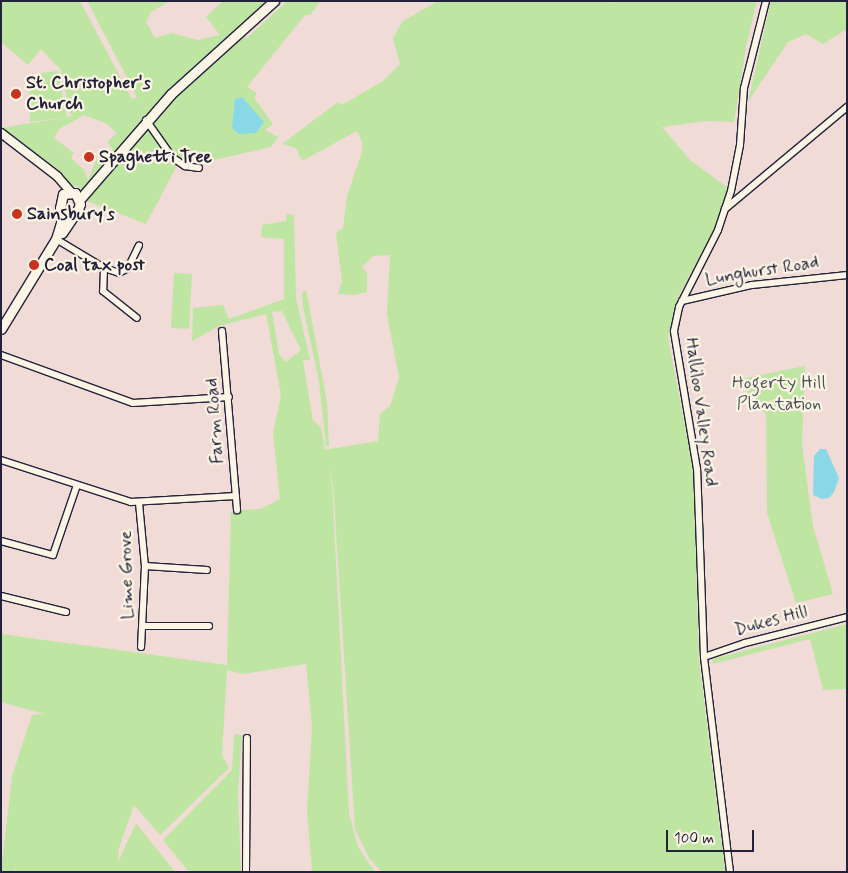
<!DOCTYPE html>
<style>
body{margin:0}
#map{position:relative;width:848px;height:873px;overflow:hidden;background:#f0dbd7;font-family:Mynerve,sans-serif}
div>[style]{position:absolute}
.green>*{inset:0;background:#bee5a1;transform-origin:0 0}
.water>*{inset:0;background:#89d8e7}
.roads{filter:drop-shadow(1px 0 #22223b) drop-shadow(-1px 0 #22223b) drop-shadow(0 1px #22223b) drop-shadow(0 -1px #22223b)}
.minor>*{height:6px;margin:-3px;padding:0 3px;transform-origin:3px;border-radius:3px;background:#fcf5e5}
.tertiary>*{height:8px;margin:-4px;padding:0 4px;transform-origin:4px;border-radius:4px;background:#fcf5e5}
.secondary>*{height:9px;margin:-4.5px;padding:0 4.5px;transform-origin:4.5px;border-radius:4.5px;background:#fcf5e5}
.dots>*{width:14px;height:14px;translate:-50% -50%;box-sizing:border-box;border:2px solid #fcf5e5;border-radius:50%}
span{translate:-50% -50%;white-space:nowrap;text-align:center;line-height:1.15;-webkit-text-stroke:4.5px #fcf5e5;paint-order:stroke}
.poi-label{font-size:18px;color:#22223b;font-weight:700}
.left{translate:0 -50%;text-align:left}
.street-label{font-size:18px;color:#22223b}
.park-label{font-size:18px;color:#495354}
.frame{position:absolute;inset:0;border:2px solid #22223b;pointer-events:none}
.scale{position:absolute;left:666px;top:830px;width:88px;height:22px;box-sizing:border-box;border:2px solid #22223b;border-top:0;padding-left:6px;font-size:15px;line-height:18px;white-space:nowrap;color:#22223b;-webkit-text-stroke:4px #fcf5e5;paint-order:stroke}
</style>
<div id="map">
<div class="green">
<i style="clip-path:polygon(evenodd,1px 1px,80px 1px,132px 99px,137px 97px,87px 1px,170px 1px,151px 12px,146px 22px,155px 38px,171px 33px,198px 40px,220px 35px,206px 17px,223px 1px,266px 1px,233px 33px,247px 38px,287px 1px,321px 1px,310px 15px,305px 15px,247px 87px,256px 92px,255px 99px,273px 124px,265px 130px,278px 137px,271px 147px,200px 163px,181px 158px,146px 224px,87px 201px,79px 187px,71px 185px,60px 171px,1px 128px,74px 116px,70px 114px,61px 70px,41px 49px,28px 65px,1px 42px,1px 1px,84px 115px,107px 124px,117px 133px,107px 142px,113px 149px,107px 156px,102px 154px,96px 160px,88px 180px,84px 170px,71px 158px,74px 153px,54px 138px,59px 129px,84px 115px)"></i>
<i style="clip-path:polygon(438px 1px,609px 1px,617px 5px,612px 1px,757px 1px,746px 47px,734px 122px,706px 121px,662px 127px,690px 160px,728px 188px,715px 228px,678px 297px,668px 338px,693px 469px,699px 660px,725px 872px,382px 872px,369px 858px,355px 829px,333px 484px,324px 450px,378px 441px,380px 414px,390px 406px,399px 378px,387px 314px,390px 255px,373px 256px,362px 267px,367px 273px,367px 292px,355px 295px,338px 294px,342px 282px,336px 233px,343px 228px,347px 196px,362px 152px,362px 142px,357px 131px,302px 161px,296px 148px,282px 144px,338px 102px,342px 105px,383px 81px,400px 64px,393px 38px,403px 21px)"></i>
<i style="clip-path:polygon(771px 1px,847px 1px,847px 29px,823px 44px,806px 34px,788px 42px,748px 102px)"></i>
<i style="clip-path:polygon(58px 71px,67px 117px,30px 122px,29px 85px,41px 86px,41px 73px)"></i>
<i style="clip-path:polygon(evenodd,287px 214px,294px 215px,296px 298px,310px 360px,303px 360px,313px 421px,321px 427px,332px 485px,349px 813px,358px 847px,375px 872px,312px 872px,307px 811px,312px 727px,306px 664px,243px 674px,227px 670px,222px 755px,229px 768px,160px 835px,134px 805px,119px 848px,118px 862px,136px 823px,175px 872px,15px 872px,16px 865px,14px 872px,1px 872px,12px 776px,32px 715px,44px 714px,1px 702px,1px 634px,227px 665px,231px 511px,261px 509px,280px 499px,273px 433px,281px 395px,266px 314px,219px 326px,192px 341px,193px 308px,223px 305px,229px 319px,284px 299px,284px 239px,261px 237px,262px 225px,286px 221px,287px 214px,282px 311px,301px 350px,286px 362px,279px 354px,272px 312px,282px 311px)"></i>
<i style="left:174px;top:273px;width:18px;height:55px;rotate:3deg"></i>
<i style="clip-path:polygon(306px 290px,327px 402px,329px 446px,326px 446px,319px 381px,303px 307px,302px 292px)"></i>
<i style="clip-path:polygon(805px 366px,802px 444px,813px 526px,833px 594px,796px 603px,767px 513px,766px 414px,737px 380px)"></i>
<i style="clip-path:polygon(847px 624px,847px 689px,823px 690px,810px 639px,713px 664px,712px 659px)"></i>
<i style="clip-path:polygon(234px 734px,242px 735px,238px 793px,241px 872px,189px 872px,163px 840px,232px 770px)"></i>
</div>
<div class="water">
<i style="clip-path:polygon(242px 97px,264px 122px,256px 133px,239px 134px,232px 128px,235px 99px)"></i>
<i style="clip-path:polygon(820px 449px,826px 449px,839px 478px,834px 492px,829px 498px,822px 499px,813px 495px,814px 456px)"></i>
</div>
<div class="roads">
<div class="minor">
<i style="left:146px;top:120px;width:45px;rotate:54.9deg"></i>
<i style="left:172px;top:157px;width:16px;rotate:35deg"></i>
<i style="left:185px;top:166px;width:14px;rotate:8deg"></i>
<i style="left:725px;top:209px;width:159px;rotate:-39.9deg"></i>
<i style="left:56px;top:239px;width:56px;rotate:31.1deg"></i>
<i style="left:104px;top:268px;width:23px;rotate:92deg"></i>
<i style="left:103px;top:291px;width:43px;rotate:38.5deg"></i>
<i style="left:104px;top:268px;width:16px;rotate:18deg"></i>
<i style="left:119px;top:273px;width:10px;rotate:-29deg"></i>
<i style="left:128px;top:268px;width:25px;rotate:-64deg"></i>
<i style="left:682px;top:301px;width:72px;rotate:-12.9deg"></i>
<i style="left:752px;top:285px;width:96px;rotate:-6deg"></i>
<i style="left:222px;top:331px;width:180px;rotate:85.2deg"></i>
<i style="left:1px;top:355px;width:140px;rotate:20deg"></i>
<i style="left:133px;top:403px;width:96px;rotate:-3.6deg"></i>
<i style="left:1px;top:460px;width:137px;rotate:17.9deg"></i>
<i style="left:131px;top:502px;width:105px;rotate:-3.3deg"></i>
<i style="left:139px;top:503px;width:63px;rotate:84.6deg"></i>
<i style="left:145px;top:566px;width:81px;rotate:92.8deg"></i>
<i style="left:1px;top:541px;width:54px;rotate:15.1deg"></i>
<i style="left:53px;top:555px;width:74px;rotate:-71.1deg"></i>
<i style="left:145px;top:566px;width:62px;rotate:3.7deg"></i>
<i style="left:1px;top:596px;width:67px;rotate:13.8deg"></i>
<i style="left:143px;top:626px;width:66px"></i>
<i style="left:704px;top:657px;width:43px;rotate:-18.9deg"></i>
<i style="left:745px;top:643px;width:105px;rotate:-14.3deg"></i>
<i style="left:246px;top:872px;width:134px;rotate:-89.6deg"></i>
<i style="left:730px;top:872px;width:217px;rotate:-96.9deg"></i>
<i style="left:704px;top:657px;width:188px;rotate:-92.1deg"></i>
<i style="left:697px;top:469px;width:140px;rotate:-99.5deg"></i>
<i style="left:674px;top:331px;width:25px;rotate:-78deg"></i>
<i style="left:679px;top:307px;width:86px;rotate:-63.1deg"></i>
<i style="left:718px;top:230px;width:41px;rotate:-71.6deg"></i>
<i style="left:731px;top:191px;width:47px;rotate:-78.9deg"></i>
<i style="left:740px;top:145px;width:57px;rotate:-86deg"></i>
<i style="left:744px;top:88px;width:90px;rotate:-75.8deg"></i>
</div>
<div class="tertiary">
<i style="left:1px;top:133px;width:71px;rotate:37.5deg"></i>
<i style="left:57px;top:176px;width:21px;rotate:49deg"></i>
</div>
<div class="secondary">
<i style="left:80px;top:199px;width:139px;rotate:-49.1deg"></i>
<i style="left:171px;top:94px;width:139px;rotate:-42.1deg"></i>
<i style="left:62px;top:233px;width:29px;rotate:-56deg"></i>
<i style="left:78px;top:209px;width:5px;rotate:-68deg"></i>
<i style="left:80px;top:204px;width:12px;rotate:-114deg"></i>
<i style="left:75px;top:193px;width:12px;rotate:175deg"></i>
<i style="left:63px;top:194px;width:14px;rotate:102deg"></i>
<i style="left:60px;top:208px;width:11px;rotate:34deg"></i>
<i style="left:69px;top:214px;width:7px;rotate:-8deg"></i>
<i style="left:1px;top:329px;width:105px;rotate:-58.6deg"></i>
<i style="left:56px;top:239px;width:28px;rotate:-73deg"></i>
</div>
</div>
<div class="dots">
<i style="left:16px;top:94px;background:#c8321e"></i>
<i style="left:89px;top:157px;background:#c8321e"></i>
<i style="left:17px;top:214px;background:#c8321e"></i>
<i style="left:34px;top:265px;background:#c8321e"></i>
</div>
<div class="poi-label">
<span class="left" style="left:26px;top:94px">St. Christopher's<br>Church</span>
<span class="left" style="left:99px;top:157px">Spaghetti Tree</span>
<span class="left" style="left:27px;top:214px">Sainsbury's</span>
<span class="left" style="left:44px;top:265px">Coal tax post</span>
</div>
<div class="street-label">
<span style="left:762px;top:271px;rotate:-9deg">Lunghurst Road</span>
<span style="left:701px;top:412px;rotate:82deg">Halliloo Valley Road</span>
<span style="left:215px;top:421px;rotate:-94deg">Farm Road</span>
<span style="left:127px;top:575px;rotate:-91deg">Lime Grove</span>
<span style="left:771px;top:621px;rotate:-15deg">Dukes Hill</span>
</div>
<div class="park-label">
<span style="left:779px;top:394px">Hogerty Hill<br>Plantation</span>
</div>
<div class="frame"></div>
<div class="scale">100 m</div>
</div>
